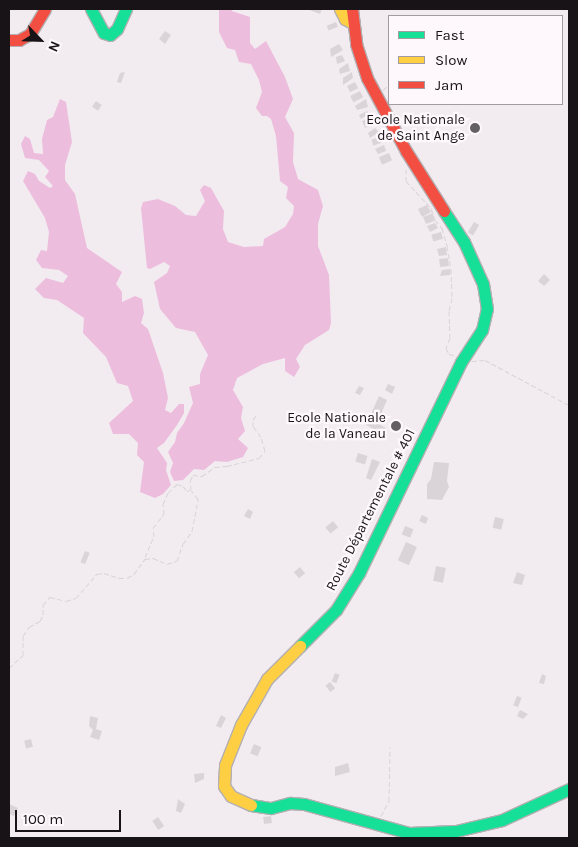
<!DOCTYPE html>
<meta charset="utf-8">
<style>
body{margin:0}
#map{position:relative;width:578px;height:847px;overflow:hidden;background:#f2ecf0;font-family:Karla,sans-serif}
div>[style]{position:absolute}
.forest>*{inset:0;background:#edbdde}
.building>*{inset:0;background:#dad4d8;transform-origin:0 0}
.path>*{height:1px;margin-top:-0.5px;transform-origin:0;background:repeating-linear-gradient(90deg,#d7d4d6 0 5px,transparent 0 7.5px)}
.roads{filter:drop-shadow(1px 0 #b4afb2) drop-shadow(-1px 0 #b4afb2) drop-shadow(0 1px #b4afb2) drop-shadow(0 -1px #b4afb2)}
.fast>*{height:11px;margin:-5.5px;padding:0 5.5px;transform-origin:5.5px;border-radius:5.5px;background:#16e098}
.slow>*{height:11px;margin:-5.5px;padding:0 5.5px;transform-origin:5.5px;border-radius:5.5px;background:#ffcf43}
.jam>*{height:11px;margin:-5.5px;padding:0 5.5px;transform-origin:5.5px;border-radius:5.5px;background:#f24e42}
.dots>*{width:14px;height:14px;translate:-50% -50%;box-sizing:border-box;border:2px solid #fef8fc;border-radius:50%}
span{translate:-50% -50%;white-space:nowrap;text-align:center;line-height:1.15;-webkit-text-stroke:4.5px #fef8fc;paint-order:stroke}
.poi-label{font-size:14px;color:#171316}
.right{translate:-100% -50%;text-align:right}
.street-label{font-size:14px;color:#171316}
.frame{position:absolute;inset:0;border:10px solid #171316;pointer-events:none}
.legend{position:absolute;left:388px;top:15px;width:175px;height:90px;box-sizing:border-box;background:#fef8fc;border:1px solid #a29ca0;margin:0;padding:6px 9px;list-style:none;font-size:15px;color:#171316}
.legend li{display:flex;align-items:center;gap:10px;height:25px}
.legend b{width:25px;border:1px solid #a29ca0}
.north{position:absolute;left:15px;top:15px;width:50px;height:50px;-webkit-text-stroke:4px #fef8fc;paint-order:stroke;rotate:114deg;font-size:14px;font-weight:700;line-height:20px;text-align:center;color:#171316}
.north::after{content:'';display:block;margin:auto;width:18px;height:22px;background:#171316;clip-path:polygon(50% 0,100% 100%,50% 72%,0 100%)}
.scale{position:absolute;left:15px;top:810px;width:106px;height:22px;box-sizing:border-box;border:2px solid #171316;border-top:0;padding-left:6px;font-size:15px;line-height:18px;white-space:nowrap;color:#171316;-webkit-text-stroke:4px #fef8fc;paint-order:stroke}
</style>
<div id="map">
<div class="forest">
<i style="clip-path:polygon(219px 9px,231px 9px,232px 11px,250px 17px,250px 43px,255px 49px,266px 41px,285px 77px,293px 99px,285px 117px,294px 133px,293px 162px,298px 179px,318px 190px,323px 206px,318px 224px,318px 246px,329px 275px,331px 323px,329px 330px,305px 345px,296px 359px,300px 367px,294px 377px,285px 371px,285px 358px,263px 364px,237px 378px,233px 390px,243px 407px,241px 418px,245px 431px,238px 439px,248px 448px,243px 457px,227px 462px,215px 461px,204px 470px,194px 469px,183px 480px,174px 481px,170px 472px,173px 463px,168px 452px,175px 442px,177px 433px,184px 423px,193px 403px,189px 387px,200px 384px,200px 374px,208px 355px,195px 332px,176px 328px,160px 309px,154px 282px,167px 273px,170px 266px,164px 262px,150px 269px,147px 268px,141px 208px,143px 202px,158px 199px,175px 206px,186px 215px,196px 216px,205px 201px,200px 190px,204px 185px,211px 188px,224px 211px,223px 229px,228px 242px,244px 247px,263px 246px,264px 239px,285px 227px,293px 214px,294px 206px,286px 198px,288px 187px,280px 181px,276px 136px,271px 119px,267px 116px,262px 116px,256px 108px,262px 92px,259px 80px,251px 64px,239px 62px,235px 50px,227px 48px,219px 32px)"></i>
<i style="clip-path:polygon(60px 99px,66px 102px,72px 142px,65px 165px,65px 180px,75px 194px,87px 248px,122px 272px,116px 284px,122px 292px,122px 302px,135px 296px,142px 299px,144px 313px,141px 323px,148px 329px,163px 373px,168px 398px,165px 410px,171px 413px,179px 404px,184px 404px,184px 413px,177px 425px,164px 443px,157px 448px,167px 463px,166px 470px,171px 485px,163px 494px,155px 498px,140px 492px,144px 462px,137px 455px,138px 443px,129px 434px,113px 434px,109px 423px,133px 401px,128px 386px,117px 383px,106px 357px,83px 333px,84px 318px,57px 300px,44px 298px,35px 289px,46px 278px,63px 283px,68px 276px,59px 270px,42px 268px,36px 260px,41px 250px,47px 251px,49px 232px,45px 218px,23px 181px,28px 171px,35px 174px,39px 181px,50px 188px,53px 186px,45px 177px,49px 171px,39px 160px,25px 158px,21px 144px,25px 136px,30px 139px,34px 153px,43px 154px,42px 139px,47px 120px,53px 117px)"></i>
</div>
<div class="building">
<i style="clip-path:polygon(307px 9px,322px 9px,320px 14px)"></i>
<i style="left:336px;top:22px;width:5px;height:10px;rotate:68deg"></i>
<i style="clip-path:polygon(165px 31px,171px 35px,165px 44px,159px 39px)"></i>
<i style="clip-path:polygon(339px 44px,343px 50px,331px 57px,330px 49px)"></i>
<i style="clip-path:polygon(342px 55px,345px 61px,337px 64px,336px 57px)"></i>
<i style="clip-path:polygon(348px 63px,350px 71px,340px 74px,339px 69px)"></i>
<i style="clip-path:polygon(125px 72px,121px 83px,117px 82px,120px 73px)"></i>
<i style="clip-path:polygon(352px 72px,353px 78px,343px 85px,343px 78px)"></i>
<i style="left:355px;top:82px;width:7px;height:9px;rotate:63deg"></i>
<i style="left:360px;top:91px;width:7px;height:11px;rotate:63deg"></i>
<i style="clip-path:polygon(366px 99px,368px 107px,357px 110px,355px 106px)"></i>
<i style="left:96px;top:101px;width:7px;height:7px;rotate:34deg"></i>
<i style="left:367px;top:111px;width:4px;height:9px;rotate:63deg"></i>
<i style="clip-path:polygon(372px 117px,375px 123px,365px 128px,362px 121px)"></i>
<i style="clip-path:polygon(375px 128px,379px 132px,370px 138px,368px 133px)"></i>
<i style="left:380px;top:137px;width:6px;height:9px;rotate:72deg"></i>
<i style="clip-path:polygon(384px 145px,386px 151px,378px 154px,375px 149px)"></i>
<i style="left:389px;top:153px;width:8px;height:11px;rotate:67deg"></i>
<i style="clip-path:polygon(427px 205px,431px 212px,422px 217px,418px 209px)"></i>
<i style="clip-path:polygon(433px 213px,434px 221px,426px 224px,423px 217px)"></i>
<i style="left:474px;top:222px;width:6px;height:12px;rotate:31deg"></i>
<i style="clip-path:polygon(435px 223px,438px 228px,430px 232px,427px 226px)"></i>
<i style="left:441px;top:232px;width:7px;height:10px;rotate:74deg"></i>
<i style="clip-path:polygon(446px 247px,447px 255px,439px 256px,437px 249px)"></i>
<i style="left:448px;top:258px;width:8px;height:9px;rotate:83deg"></i>
<i style="clip-path:polygon(451px 269px,450px 275px,440px 276px,442px 270px)"></i>
<i style="clip-path:polygon(544px 274px,550px 280px,544px 286px,538px 281px)"></i>
<i style="clip-path:polygon(388px 384px,395px 387px,392px 394px,385px 390px)"></i>
<i style="clip-path:polygon(359px 386px,364px 388px,360px 395px,355px 393px)"></i>
<i style="clip-path:polygon(379px 396px,387px 400px,377px 423px,386px 428px,383px 434px,366px 425px)"></i>
<i style="left:358px;top:453px;width:10px;height:9px;rotate:17deg"></i>
<i style="clip-path:polygon(372px 459px,380px 462px,371px 480px,366px 478px)"></i>
<i style="clip-path:polygon(434px 462px,449px 463px,447px 481px,449px 487px,442px 500px,427px 499px,427px 484px,431px 479px)"></i>
<i style="clip-path:polygon(248px 509px,253px 512px,250px 519px,244px 516px)"></i>
<i style="clip-path:polygon(422px 515px,428px 518px,426px 524px,419px 521px)"></i>
<i style="left:495px;top:517px;width:9px;height:11px;rotate:13deg"></i>
<i style="left:333px;top:521px;width:8px;height:10px;rotate:50deg"></i>
<i style="left:405px;top:526px;width:9px;height:9px;rotate:21deg"></i>
<i style="left:406px;top:542px;width:12px;height:20px;rotate:24deg"></i>
<i style="left:85px;top:551px;width:5px;height:12px;rotate:22deg"></i>
<i style="left:436px;top:566px;width:10px;height:15px;rotate:11deg"></i>
<i style="left:300px;top:567px;width:8px;height:8px;rotate:50deg"></i>
<i style="clip-path:polygon(517px 572px,525px 575px,522px 585px,513px 583px)"></i>
<i style="left:335px;top:673px;width:5px;height:9px;rotate:22deg"></i>
<i style="clip-path:polygon(542px 674px,546px 676px,544px 684px,539px 683px)"></i>
<i style="left:330px;top:682px;width:8px;height:6px;rotate:50deg"></i>
<i style="left:517px;top:696px;width:5px;height:10px;rotate:22deg"></i>
<i style="clip-path:polygon(520px 710px,528px 714px,523px 719px,517px 716px)"></i>
<i style="clip-path:polygon(221px 715px,226px 718px,221px 728px,216px 726px)"></i>
<i style="clip-path:polygon(90px 716px,98px 718px,96px 729px,102px 731px,99px 740px,90px 737px,93px 730px,89px 726px)"></i>
<i style="left:31px;top:739px;width:8px;height:7px;rotate:76deg"></i>
<i style="left:254px;top:744px;width:8px;height:10px;rotate:23deg"></i>
<i style="clip-path:polygon(348px 763px,350px 772px,335px 776px,335px 767px)"></i>
<i style="clip-path:polygon(204px 773px,204px 779px,195px 783px,194px 774px)"></i>
<i style="clip-path:polygon(178px 799px,185px 804px,181px 813px,176px 811px)"></i>
<i style="clip-path:polygon(9px 804px,18px 808px,14px 816px,9px 814px)"></i>
<i style="left:271px;top:816px;width:7px;height:8px;rotate:82deg"></i>
<i style="left:158px;top:817px;width:11px;height:7px;rotate:56deg"></i>
</div>
<div class="path">
<i style="left:383px;top:90px;width:8px;rotate:-40deg"></i>
<i style="left:406px;top:169px;width:12px;rotate:90deg"></i>
<i style="left:406px;top:181px;width:37px;rotate:47deg"></i>
<i style="left:431px;top:208px;width:13px;rotate:72deg"></i>
<i style="left:435px;top:220px;width:11px;rotate:49deg"></i>
<i style="left:442px;top:228px;width:19px;rotate:74deg"></i>
<i style="left:447px;top:246px;width:23px;rotate:80deg"></i>
<i style="left:451px;top:269px;width:29px;rotate:88deg"></i>
<i style="left:452px;top:298px;width:13px;rotate:103deg"></i>
<i style="left:449px;top:311px;width:27px;rotate:88deg"></i>
<i style="left:450px;top:338px;width:11px;rotate:112deg"></i>
<i style="left:446px;top:348px;width:7px;rotate:63deg"></i>
<i style="left:449px;top:354px;width:5px;rotate:11deg"></i>
<i style="left:472px;top:361px;width:13px;rotate:-4deg"></i>
<i style="left:485px;top:360px;width:95px;rotate:28.2deg"></i>
<i style="left:145px;top:557px;width:23px;rotate:-67deg"></i>
<i style="left:154px;top:536px;width:8px;rotate:-97deg"></i>
<i style="left:153px;top:528px;width:18px;rotate:-52deg"></i>
<i style="left:164px;top:514px;width:10px;rotate:-96deg"></i>
<i style="left:163px;top:504px;width:12px;rotate:-66deg"></i>
<i style="left:168px;top:493px;width:13px;rotate:-45deg"></i>
<i style="left:177px;top:484px;width:6px;rotate:18deg"></i>
<i style="left:183px;top:486px;width:6px;rotate:51deg"></i>
<i style="left:187px;top:491px;width:3px;rotate:-18deg"></i>
<i style="left:9px;top:668px;width:19px;rotate:-43deg"></i>
<i style="left:23px;top:655px;width:19px;rotate:-90deg"></i>
<i style="left:23px;top:636px;width:11px;rotate:-56deg"></i>
<i style="left:29px;top:627px;width:13px;rotate:-29deg"></i>
<i style="left:40px;top:621px;width:7px;rotate:-63deg"></i>
<i style="left:43px;top:615px;width:10px;rotate:-90deg"></i>
<i style="left:43px;top:605px;width:11px;rotate:-49deg"></i>
<i style="left:50px;top:597px;width:16px;rotate:14deg"></i>
<i style="left:66px;top:601px;width:10px;rotate:-17deg"></i>
<i style="left:76px;top:598px;width:32px;rotate:-49deg"></i>
<i style="left:97px;top:574px;width:7px;rotate:-8deg"></i>
<i style="left:104px;top:573px;width:16px;rotate:18deg"></i>
<i style="left:119px;top:578px;width:8px"></i>
<i style="left:127px;top:578px;width:8px;rotate:-30deg"></i>
<i style="left:134px;top:574px;width:19px;rotate:-54deg"></i>
<i style="left:145px;top:559px;width:8px;rotate:-7deg"></i>
<i style="left:153px;top:558px;width:15px;rotate:23deg"></i>
<i style="left:167px;top:564px;width:10px;rotate:-17deg"></i>
<i style="left:177px;top:561px;width:18px;rotate:-71deg"></i>
<i style="left:183px;top:544px;width:16px;rotate:-55deg"></i>
<i style="left:192px;top:531px;width:33px;rotate:-79deg"></i>
<i style="left:198px;top:499px;width:11px;rotate:-128deg"></i>
<i style="left:191px;top:490px;width:9px;rotate:-96deg"></i>
<i style="left:190px;top:481px;width:7px;rotate:-63deg"></i>
<i style="left:193px;top:475px;width:9px;rotate:6deg"></i>
<i style="left:202px;top:476px;width:16px;rotate:-35deg"></i>
<i style="left:215px;top:467px;width:12px;rotate:-5deg"></i>
<i style="left:227px;top:466px;width:33px;rotate:-14deg"></i>
<i style="left:259px;top:458px;width:9px;rotate:-49deg"></i>
<i style="left:265px;top:451px;width:15px;rotate:-106deg"></i>
<i style="left:261px;top:437px;width:14px;rotate:-126deg"></i>
<i style="left:253px;top:426px;width:6px;rotate:-90deg"></i>
<i style="left:253px;top:420px;width:7px;rotate:-56deg"></i>
<i style="left:381px;top:816px;width:17px;rotate:-62deg"></i>
<i style="left:389px;top:801px;width:54px;rotate:-88.9deg"></i>
</div>
<div class="roads">
<div class="fast">
<i style="left:91px;top:9px;width:27px;rotate:62deg"></i>
<i style="left:104px;top:33px;width:6px;rotate:18deg"></i>
<i style="left:110px;top:35px;width:9px;rotate:-41deg"></i>
<i style="left:117px;top:29px;width:22px;rotate:-66deg"></i>
<i style="left:300px;top:646px;width:51px;rotate:-45deg"></i>
<i style="left:336px;top:610px;width:44px;rotate:-58.1deg"></i>
<i style="left:359px;top:573px;width:234px;rotate:-64.2deg"></i>
<i style="left:461px;top:362px;width:38px;rotate:-57deg"></i>
<i style="left:482px;top:330px;width:22px;rotate:-77deg"></i>
<i style="left:487px;top:309px;width:25px;rotate:-99deg"></i>
<i style="left:483px;top:284px;width:46px;rotate:-114.3deg"></i>
<i style="left:464px;top:242px;width:37px;rotate:-123deg"></i>
<i style="left:251px;top:805px;width:20px;rotate:9deg"></i>
<i style="left:271px;top:808px;width:20px;rotate:-15deg"></i>
<i style="left:290px;top:803px;width:14px;rotate:4deg"></i>
<i style="left:304px;top:804px;width:109px;rotate:15.4deg"></i>
<i style="left:409px;top:833px;width:47px;rotate:-2.4deg"></i>
<i style="left:456px;top:831px;width:47px;rotate:-13.4deg"></i>
<i style="left:502px;top:820px;width:74px;rotate:-24.8deg"></i>
</div>
<div class="slow">
<i style="left:340px;top:9px;width:11px;rotate:63deg"></i>
<i style="left:345px;top:19px;width:9px;rotate:27deg"></i>
<i style="left:251px;top:805px;width:22px;rotate:-156deg"></i>
<i style="left:231px;top:796px;width:12px;rotate:-125deg"></i>
<i style="left:224px;top:786px;width:21px;rotate:-87deg"></i>
<i style="left:225px;top:765px;width:43px;rotate:-68.2deg"></i>
<i style="left:241px;top:725px;width:53px;rotate:-60.5deg"></i>
<i style="left:267px;top:679px;width:47px;rotate:-45deg"></i>
</div>
<div class="jam">
<i style="left:352px;top:9px;width:35px;rotate:83deg"></i>
<i style="left:356px;top:44px;width:36px;rotate:72deg"></i>
<i style="left:367px;top:78px;width:83px;rotate:61.9deg"></i>
<i style="left:406px;top:151px;width:71px;rotate:57.7deg"></i>
<i style="left:9px;top:40px;width:10px"></i>
<i style="left:19px;top:40px;width:13px;rotate:-29deg"></i>
<i style="left:30px;top:34px;width:29px;rotate:-59deg"></i>
</div>
</div>
<div class="dots">
<i style="left:475px;top:128px;background:#645f62"></i>
<i style="left:396px;top:426px;background:#645f62"></i>
</div>
<div class="poi-label">
<span class="right" style="left:465px;top:128px">Ecole Nationale<br>de Saint Ange</span>
<span class="right" style="left:386px;top:426px">Ecole Nationale<br>de la Vaneau</span>
</div>
<div class="street-label">
<span style="left:371px;top:510px;rotate:-63deg">Route Départementale # 401</span>
</div>
<div class="frame"></div>
<ul class="legend">
<li><b style="height:6px;background:#16e098"></b>Fast</li>
<li><b style="height:6px;background:#ffcf43"></b>Slow</li>
<li><b style="height:6px;background:#f24e42"></b>Jam</li>
</ul>
<div class="north">N</div>
<div class="scale">100 m</div>
</div>
